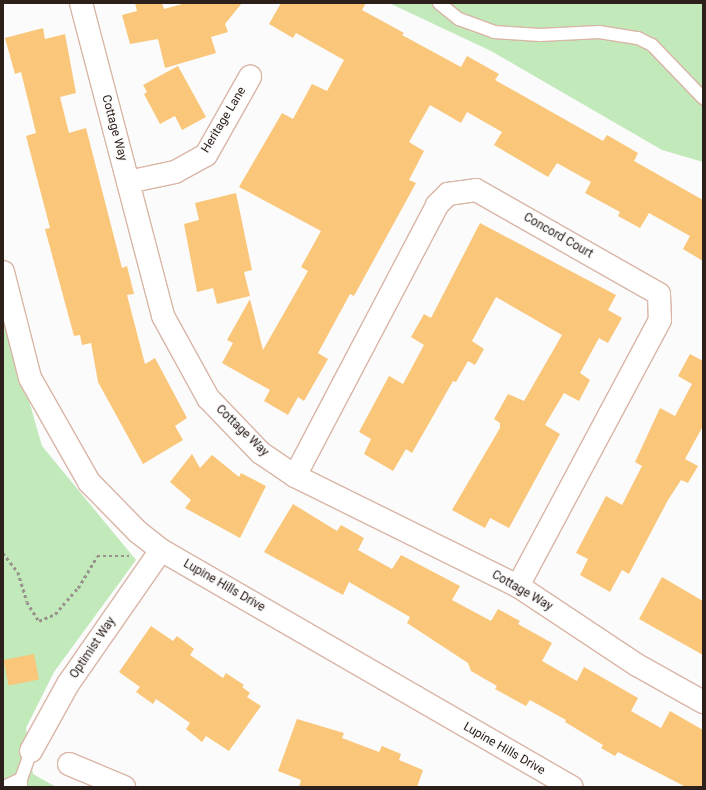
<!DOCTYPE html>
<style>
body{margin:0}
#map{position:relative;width:706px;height:790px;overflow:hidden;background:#fbfbfb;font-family:Roboto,sans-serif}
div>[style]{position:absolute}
.green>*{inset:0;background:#c1e9b9}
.building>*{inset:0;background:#fac679;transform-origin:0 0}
.path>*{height:2.5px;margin-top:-1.25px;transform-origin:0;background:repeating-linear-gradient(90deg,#98928f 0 3px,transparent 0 6px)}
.roads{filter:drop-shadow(1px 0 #d9b5a6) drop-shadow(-1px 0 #d9b5a6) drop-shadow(0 1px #d9b5a6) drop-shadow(0 -1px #d9b5a6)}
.service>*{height:12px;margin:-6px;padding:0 6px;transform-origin:6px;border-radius:6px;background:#fff}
.minor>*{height:22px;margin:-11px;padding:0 11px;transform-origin:11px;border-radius:11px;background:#fff}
.tertiary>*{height:22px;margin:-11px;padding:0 11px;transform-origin:11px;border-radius:11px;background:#fff}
span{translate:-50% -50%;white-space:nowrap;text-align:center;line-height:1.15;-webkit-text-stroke:3px #fbfbfb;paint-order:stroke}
.street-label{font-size:12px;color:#2d201a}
.frame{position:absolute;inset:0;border:4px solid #2d201a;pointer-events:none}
</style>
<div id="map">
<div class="green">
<i style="clip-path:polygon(389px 3px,703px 3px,703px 162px,662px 150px,491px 51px)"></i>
<i style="clip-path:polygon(3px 310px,42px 446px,136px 560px,54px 672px,26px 728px,33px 774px,56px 787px,3px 787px)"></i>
</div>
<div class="building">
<i style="clip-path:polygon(135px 3px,162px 3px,164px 9px,186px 3px,242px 3px,225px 24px,228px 32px,211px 37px,216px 53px,165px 68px,158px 39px,130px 44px,122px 15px,137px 11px)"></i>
<i style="clip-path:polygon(281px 3px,366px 3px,362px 10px,404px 33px,402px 35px,461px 67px,467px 56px,499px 74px,495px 80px,603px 141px,607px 135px,638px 153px,634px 161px,703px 200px,703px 261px,683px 249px,690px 236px,649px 213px,640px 228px,618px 216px,620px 212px,585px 193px,591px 182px,557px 163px,548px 177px,494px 145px,502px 132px,467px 112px,461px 123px,430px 105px,409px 142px,424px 151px,409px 180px,416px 183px,354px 296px,350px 294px,318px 353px,328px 359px,304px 401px,298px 397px,288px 415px,264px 401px,270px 390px,222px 363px,233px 343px,227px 340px,250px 299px,263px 350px,308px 271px,301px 267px,321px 231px,239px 187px,282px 113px,293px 119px,312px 84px,327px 91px,344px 60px,296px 33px,293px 38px,269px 24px)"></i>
<i style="clip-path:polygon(43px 28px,45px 39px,65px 34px,76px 93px,60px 97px,69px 133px,86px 128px,122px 268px,127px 266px,134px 294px,127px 295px,145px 364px,155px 358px,187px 418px,175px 426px,183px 440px,143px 464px,98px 382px,91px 343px,82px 345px,80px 335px,74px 336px,45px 229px,50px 228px,26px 136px,36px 133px,21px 72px,15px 74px,5px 38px)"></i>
<i style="clip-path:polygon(178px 66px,206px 117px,182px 130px,175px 116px,160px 124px,144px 94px,147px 92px,143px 85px)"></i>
<i style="clip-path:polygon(236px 193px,252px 270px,244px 272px,250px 296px,217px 304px,213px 288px,197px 292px,184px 224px,199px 220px,195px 203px)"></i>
<i style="clip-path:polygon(480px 223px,616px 295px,608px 310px,622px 318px,608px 343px,599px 338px,580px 373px,590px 380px,579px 401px,564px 393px,545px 425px,560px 434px,509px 528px,490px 518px,485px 528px,452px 510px,500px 428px,500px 423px,494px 419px,508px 394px,524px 401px,562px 335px,496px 297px,472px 341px,484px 349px,475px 365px,468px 361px,456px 382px,453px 381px,412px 453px,406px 449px,393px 471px,364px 454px,371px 439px,359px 432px,389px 376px,403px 384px,424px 345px,411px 337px,424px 314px,431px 318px)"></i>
<i style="clip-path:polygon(690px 354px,703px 361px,703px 426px,685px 459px,698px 466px,688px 483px,681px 480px,668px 500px,629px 574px,622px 570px,610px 592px,580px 575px,588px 559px,576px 553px,606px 496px,622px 505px,642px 466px,635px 462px,660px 408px,675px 416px,692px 384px,678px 376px)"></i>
<i style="clip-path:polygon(192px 454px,200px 468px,212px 455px,239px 477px,241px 473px,266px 486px,240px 538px,185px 508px,191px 500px,170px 482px)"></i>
<i style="clip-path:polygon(293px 504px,337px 531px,341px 525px,364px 538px,358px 550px,392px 569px,401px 555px,460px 586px,452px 600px,491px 621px,498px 609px,520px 621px,518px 624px,552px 643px,542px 661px,577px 681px,584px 667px,638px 698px,631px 711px,661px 728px,670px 711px,703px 730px,703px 787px,686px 787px,618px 752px,615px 756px,601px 748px,603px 745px,565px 722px,566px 720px,530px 700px,526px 706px,495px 689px,497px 686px,471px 671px,468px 663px,407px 623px,410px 617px,349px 582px,343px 595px,264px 552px)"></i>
<i style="clip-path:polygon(662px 577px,703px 601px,703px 655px,639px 619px)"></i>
<i style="clip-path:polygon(151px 626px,173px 641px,177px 636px,194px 649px,190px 655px,223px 678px,226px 673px,244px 685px,242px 687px,250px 693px,247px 697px,261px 706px,229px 751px,206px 736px,202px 742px,186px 729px,190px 723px,156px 699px,153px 704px,136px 692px,140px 687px,119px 672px)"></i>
<i style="left:34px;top:654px;width:26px;height:31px;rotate:79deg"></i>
<i style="clip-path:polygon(297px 719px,344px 733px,342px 738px,379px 752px,382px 746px,401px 754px,399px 760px,423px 770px,417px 787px,299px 787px,301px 780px,278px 771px)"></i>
</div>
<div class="path">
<i style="left:3px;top:553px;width:24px;rotate:52deg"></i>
<i style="left:18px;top:572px;width:31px;rotate:73deg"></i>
<i style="left:27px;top:602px;width:22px;rotate:58deg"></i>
<i style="left:39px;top:621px;width:17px;rotate:-24deg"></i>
<i style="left:55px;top:614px;width:35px;rotate:-49deg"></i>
<i style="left:78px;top:588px;width:37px;rotate:-59deg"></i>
<i style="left:97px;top:556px;width:32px"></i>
</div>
<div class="roads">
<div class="service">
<i style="left:439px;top:3px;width:26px;rotate:39deg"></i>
<i style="left:459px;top:19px;width:37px;rotate:20deg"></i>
<i style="left:494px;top:32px;width:46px;rotate:3.7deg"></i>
<i style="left:540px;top:35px;width:59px;rotate:-2.9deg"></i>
<i style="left:599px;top:32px;width:39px;rotate:9deg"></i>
<i style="left:638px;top:38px;width:16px;rotate:27deg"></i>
<i style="left:652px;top:45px;width:74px;rotate:46.1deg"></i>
<i style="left:4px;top:787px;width:19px;rotate:-25deg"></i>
<i style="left:21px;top:787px;width:8px;rotate:-90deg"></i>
<i style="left:21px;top:779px;width:30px;rotate:-70deg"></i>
</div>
<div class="minor">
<i style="left:81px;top:3px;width:324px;rotate:75.3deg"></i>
<i style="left:163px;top:316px;width:94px;rotate:61.2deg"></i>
<i style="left:208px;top:398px;width:76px;rotate:46.1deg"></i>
<i style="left:261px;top:453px;width:41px;rotate:34.1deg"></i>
<i style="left:295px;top:476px;width:249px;rotate:26.3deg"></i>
<i style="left:518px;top:586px;width:143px;rotate:33.6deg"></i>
<i style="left:637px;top:665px;width:76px;rotate:29.3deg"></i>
<i style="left:128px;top:182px;width:48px;rotate:-12deg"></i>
<i style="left:175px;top:172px;width:35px;rotate:-29deg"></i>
<i style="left:206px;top:155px;width:90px;rotate:-60.6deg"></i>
<i style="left:295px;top:476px;width:306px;rotate:-62.3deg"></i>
<i style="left:437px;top:205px;width:16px;rotate:-45deg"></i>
<i style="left:448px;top:194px;width:28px;rotate:-8deg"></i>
<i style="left:476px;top:190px;width:210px;rotate:29.6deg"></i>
<i style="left:659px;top:294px;width:26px;rotate:88deg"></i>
<i style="left:660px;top:320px;width:302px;rotate:118.1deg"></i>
<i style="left:31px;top:751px;width:77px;rotate:-61.1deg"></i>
<i style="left:68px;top:684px;width:163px;rotate:-55.2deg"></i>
<i style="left:69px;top:764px;width:60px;rotate:22.7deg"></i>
</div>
<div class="tertiary">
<i style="left:3px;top:272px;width:109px;rotate:75.7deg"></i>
<i style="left:30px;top:378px;width:120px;rotate:60.4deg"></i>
<i style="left:89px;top:482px;width:70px;rotate:45.6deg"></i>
<i style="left:138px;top:532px;width:29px;rotate:38deg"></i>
<i style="left:161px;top:550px;width:474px;rotate:30deg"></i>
</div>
</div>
<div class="street-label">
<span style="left:224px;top:120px;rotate:-59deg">Heritage Lane</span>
<span style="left:114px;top:128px;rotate:75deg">Cottage Way</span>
<span style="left:558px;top:236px;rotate:30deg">Concord Court</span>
<span style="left:242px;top:431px;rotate:44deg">Cottage Way</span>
<span style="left:224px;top:586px;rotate:30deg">Lupine Hills Drive</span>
<span style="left:522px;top:591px;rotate:30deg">Cottage Way</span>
<span style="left:93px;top:648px;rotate:-56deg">Optimist Way</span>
<span style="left:504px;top:749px;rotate:30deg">Lupine Hills Drive</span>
</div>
<div class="frame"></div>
</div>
